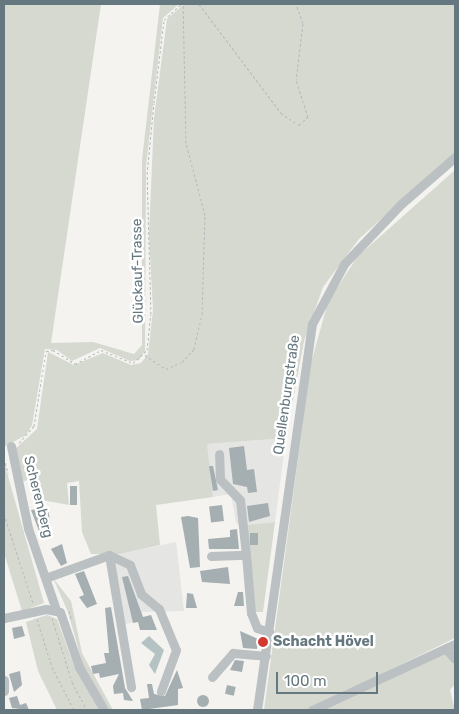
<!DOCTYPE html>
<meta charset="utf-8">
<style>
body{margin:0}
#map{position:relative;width:459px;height:714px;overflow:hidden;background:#f4f3f0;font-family:Rubik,sans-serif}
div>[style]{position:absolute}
.built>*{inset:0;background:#e5e5e4}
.green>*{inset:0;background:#d5d9d0}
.water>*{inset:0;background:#b4c2c4}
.building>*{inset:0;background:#a5aeb1;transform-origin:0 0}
.round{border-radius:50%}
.path>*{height:1px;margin-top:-0.5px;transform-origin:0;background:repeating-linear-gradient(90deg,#b7babc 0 2.5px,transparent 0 5px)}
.minor>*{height:9px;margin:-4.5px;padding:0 4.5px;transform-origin:4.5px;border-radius:4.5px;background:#bbc0c2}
.dots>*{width:14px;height:14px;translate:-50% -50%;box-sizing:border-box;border:2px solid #fff;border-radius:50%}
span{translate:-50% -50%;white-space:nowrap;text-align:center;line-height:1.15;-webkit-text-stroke:5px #fff;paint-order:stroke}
.street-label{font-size:14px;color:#66787f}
.poi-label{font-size:14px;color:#66787f;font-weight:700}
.left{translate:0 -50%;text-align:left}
.frame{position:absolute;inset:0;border:5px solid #66787f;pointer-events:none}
.scale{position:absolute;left:276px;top:672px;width:102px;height:22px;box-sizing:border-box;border:2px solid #66787f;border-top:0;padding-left:6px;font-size:15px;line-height:18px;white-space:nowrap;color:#66787f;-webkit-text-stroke:4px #fff;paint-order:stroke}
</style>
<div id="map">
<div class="built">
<i style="clip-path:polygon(286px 438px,275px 522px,241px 526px,236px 523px,231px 494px,213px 497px,206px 444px)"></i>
<i style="clip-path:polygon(176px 542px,184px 611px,142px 612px,143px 620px,122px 625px,111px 556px)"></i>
</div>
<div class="green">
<i style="clip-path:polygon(4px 4px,101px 4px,51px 343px,93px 342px,134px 354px,142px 345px,142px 160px,160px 4px,179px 4px,163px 18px,146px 166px,145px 351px,139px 360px,130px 361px,100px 348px,72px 361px,57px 350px,45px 349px,32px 425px,26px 435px,4px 447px)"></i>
<i style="clip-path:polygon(184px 4px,455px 4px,455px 153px,359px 239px,323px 287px,304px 341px,286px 438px,207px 444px,213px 497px,156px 505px,160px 545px,120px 554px,91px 554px,82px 532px,79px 481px,67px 483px,69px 505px,41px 500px,37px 479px,23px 481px,14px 450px,37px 429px,48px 352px,74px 365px,103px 353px,131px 365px,141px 363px,148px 354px,153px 310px,149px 235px,154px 118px,167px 19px)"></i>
<i style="clip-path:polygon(455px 170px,455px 638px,308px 710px,264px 710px,311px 363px,328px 302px,357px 257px)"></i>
<i style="clip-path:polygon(4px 462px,44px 603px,22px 611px,4px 553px)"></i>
<i style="clip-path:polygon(275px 522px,263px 612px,254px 612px,246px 525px)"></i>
<i style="clip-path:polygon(53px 578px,71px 601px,82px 653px,113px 710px,109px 710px,84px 669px,68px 612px)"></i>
<i style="clip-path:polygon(47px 615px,57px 619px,73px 663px,99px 710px,57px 710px,38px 671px,26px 622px)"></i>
<i style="clip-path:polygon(445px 651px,455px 664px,455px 684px,450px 690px,455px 710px,316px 710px)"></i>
</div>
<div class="water">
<i style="clip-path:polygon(149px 636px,164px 650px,155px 674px,149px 665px,155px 654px,141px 643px)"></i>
</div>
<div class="building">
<i style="clip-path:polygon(244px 446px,247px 470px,254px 469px,257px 492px,248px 493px,247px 487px,233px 484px,229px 448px)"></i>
<i style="clip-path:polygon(209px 466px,213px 466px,218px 490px,213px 491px)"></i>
<i style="left:70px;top:486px;width:7px;height:19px"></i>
<i style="clip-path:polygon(268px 503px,270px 516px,249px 522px,247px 506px)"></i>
<i style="left:222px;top:505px;width:16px;height:13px;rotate:83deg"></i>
<i style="clip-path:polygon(48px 507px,51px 529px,39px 531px,31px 510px)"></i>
<i style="clip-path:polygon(188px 516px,198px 518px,200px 567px,190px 568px,181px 517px)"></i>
<i style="clip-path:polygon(237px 529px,239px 549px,209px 549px,208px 539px,230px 537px,230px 530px)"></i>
<i style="left:250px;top:533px;width:8px;height:12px"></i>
<i style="clip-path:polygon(62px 544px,67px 563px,61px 566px,51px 549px)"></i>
<i style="clip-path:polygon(228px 567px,230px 584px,202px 582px,200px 571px)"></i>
<i style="clip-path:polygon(84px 571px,97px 604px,87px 608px,79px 597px,84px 595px,75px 574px)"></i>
<i style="clip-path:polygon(128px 576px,143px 617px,151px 615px,157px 630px,140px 630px,138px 622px,133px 623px,122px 577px)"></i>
<i style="clip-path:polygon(238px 592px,243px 592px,244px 606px,234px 606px)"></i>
<i style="clip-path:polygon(187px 593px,193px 594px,197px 608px,186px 608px)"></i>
<i style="clip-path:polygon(111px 607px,125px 688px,133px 701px,124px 700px,123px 693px,114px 694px,113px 686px,119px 674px,100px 678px,99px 673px,93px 674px,91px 666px,106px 663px,104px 653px,109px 653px,105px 608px)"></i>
<i style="clip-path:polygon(22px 626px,25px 636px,14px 639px,12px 628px)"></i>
<i style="clip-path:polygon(240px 631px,258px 639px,257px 649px,243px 648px)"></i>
<i style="clip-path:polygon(235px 660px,244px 661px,242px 672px,230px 670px)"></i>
<i style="clip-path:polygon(177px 670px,183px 688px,178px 689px,178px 705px,142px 710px,140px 699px,149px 698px,147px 684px,152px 684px,154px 694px,165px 696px)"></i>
<i style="clip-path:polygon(20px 671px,22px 685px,14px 692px,9px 674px)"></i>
<i style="left:227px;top:685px;width:9px;height:9px;rotate:13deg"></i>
<i class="round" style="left:197px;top:695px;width:12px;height:12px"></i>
<i style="clip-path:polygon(17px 696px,20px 705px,26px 703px,29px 710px,12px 708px,9px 698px)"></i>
</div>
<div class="path">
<i style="left:199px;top:4px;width:136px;rotate:53deg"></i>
<i style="left:281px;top:113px;width:22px;rotate:34deg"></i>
<i style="left:299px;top:125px;width:12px;rotate:-42deg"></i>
<i style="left:308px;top:117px;width:38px;rotate:-108deg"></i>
<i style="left:296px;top:81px;width:58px;rotate:-83.1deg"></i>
<i style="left:303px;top:23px;width:20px;rotate:-110deg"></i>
<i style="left:145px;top:355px;width:25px;rotate:34deg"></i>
<i style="left:166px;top:369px;width:17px;rotate:-24deg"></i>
<i style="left:182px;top:362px;width:18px;rotate:-47deg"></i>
<i style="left:194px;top:349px;width:36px;rotate:-77deg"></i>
<i style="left:202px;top:314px;width:99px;rotate:-88.3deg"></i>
<i style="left:205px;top:215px;width:74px;rotate:-104.8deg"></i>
<i style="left:186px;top:143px;width:139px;rotate:-91.2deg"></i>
<i style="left:19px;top:443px;width:23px;rotate:-49deg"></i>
<i style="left:34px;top:426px;width:76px;rotate:-80.9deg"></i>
<i style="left:46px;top:351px;width:7px;rotate:-8deg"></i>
<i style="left:53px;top:350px;width:26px;rotate:32deg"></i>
<i style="left:75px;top:364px;width:30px;rotate:-28deg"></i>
<i style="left:101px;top:350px;width:35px;rotate:22deg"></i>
<i style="left:133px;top:363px;width:19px;rotate:-43deg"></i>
<i style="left:147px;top:350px;width:36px;rotate:-84deg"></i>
<i style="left:151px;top:314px;width:140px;rotate:-91.6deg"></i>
<i style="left:147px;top:174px;width:71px;rotate:-84.4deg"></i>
<i style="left:154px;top:103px;width:84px;rotate:-83.1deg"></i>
<i style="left:164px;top:20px;width:23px;rotate:-43deg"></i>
<i style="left:4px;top:458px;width:16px;rotate:75deg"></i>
<i style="left:4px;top:514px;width:94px;rotate:72deg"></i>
<i style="left:69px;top:611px;width:10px;rotate:73deg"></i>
<i style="left:52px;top:618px;width:67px;rotate:72.6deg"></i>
<i style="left:72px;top:682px;width:32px;rotate:62deg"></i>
<i style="left:37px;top:619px;width:50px;rotate:72.6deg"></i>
<i style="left:52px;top:667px;width:48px;rotate:62.9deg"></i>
</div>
<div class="minor">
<i style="left:11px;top:446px;width:84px;rotate:78.3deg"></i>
<i style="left:28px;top:528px;width:87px;rotate:71.1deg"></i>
<i style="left:109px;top:555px;width:134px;rotate:80.5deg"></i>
<i style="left:246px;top:555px;width:58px;rotate:85.1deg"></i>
<i style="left:251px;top:613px;width:16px;rotate:68deg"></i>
<i style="left:257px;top:628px;width:13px;rotate:18deg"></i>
<i style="left:211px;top:556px;width:35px;rotate:-2deg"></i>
<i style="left:246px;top:555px;width:55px;rotate:-96.2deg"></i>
<i style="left:240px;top:500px;width:29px;rotate:-134deg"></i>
<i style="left:220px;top:479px;width:25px;rotate:-92deg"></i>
<i style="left:48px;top:577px;width:65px;rotate:-19.8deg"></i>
<i style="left:109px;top:555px;width:23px;rotate:25deg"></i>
<i style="left:130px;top:565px;width:31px;rotate:69deg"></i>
<i style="left:141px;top:594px;width:23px;rotate:40deg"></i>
<i style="left:159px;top:609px;width:44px;rotate:67.5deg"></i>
<i style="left:176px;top:650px;width:44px;rotate:110.1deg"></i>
<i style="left:4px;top:618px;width:43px;rotate:-12.1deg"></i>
<i style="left:46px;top:609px;width:14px;rotate:12deg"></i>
<i style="left:60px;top:612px;width:58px;rotate:70.9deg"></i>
<i style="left:79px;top:667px;width:50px;rotate:59.8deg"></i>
<i style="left:446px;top:649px;width:13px;rotate:48deg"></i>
<i style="left:212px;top:677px;width:32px;rotate:-49deg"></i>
<i style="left:233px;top:653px;width:33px;rotate:5deg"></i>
<i style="left:4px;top:680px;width:11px;rotate:90deg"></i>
<i style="left:257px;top:710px;width:390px;rotate:-81.9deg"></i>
<i style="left:312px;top:324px;width:68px;rotate:-61.9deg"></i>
<i style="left:344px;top:264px;width:83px;rotate:-46.5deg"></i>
<i style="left:401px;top:204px;width:72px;rotate:-41deg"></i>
<i style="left:312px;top:710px;width:157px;rotate:-24.8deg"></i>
</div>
<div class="dots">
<i style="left:263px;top:642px;background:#d33931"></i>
</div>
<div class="street-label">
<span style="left:138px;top:271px;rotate:-91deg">Glückauf-Trasse</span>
<span style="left:287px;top:395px;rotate:-82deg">Quellenburgstraße</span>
<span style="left:38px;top:497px;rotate:76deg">Scherenberg</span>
</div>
<div class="poi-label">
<span class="left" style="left:273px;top:642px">Schacht Hövel</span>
</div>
<div class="frame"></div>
<div class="scale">100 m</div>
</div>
